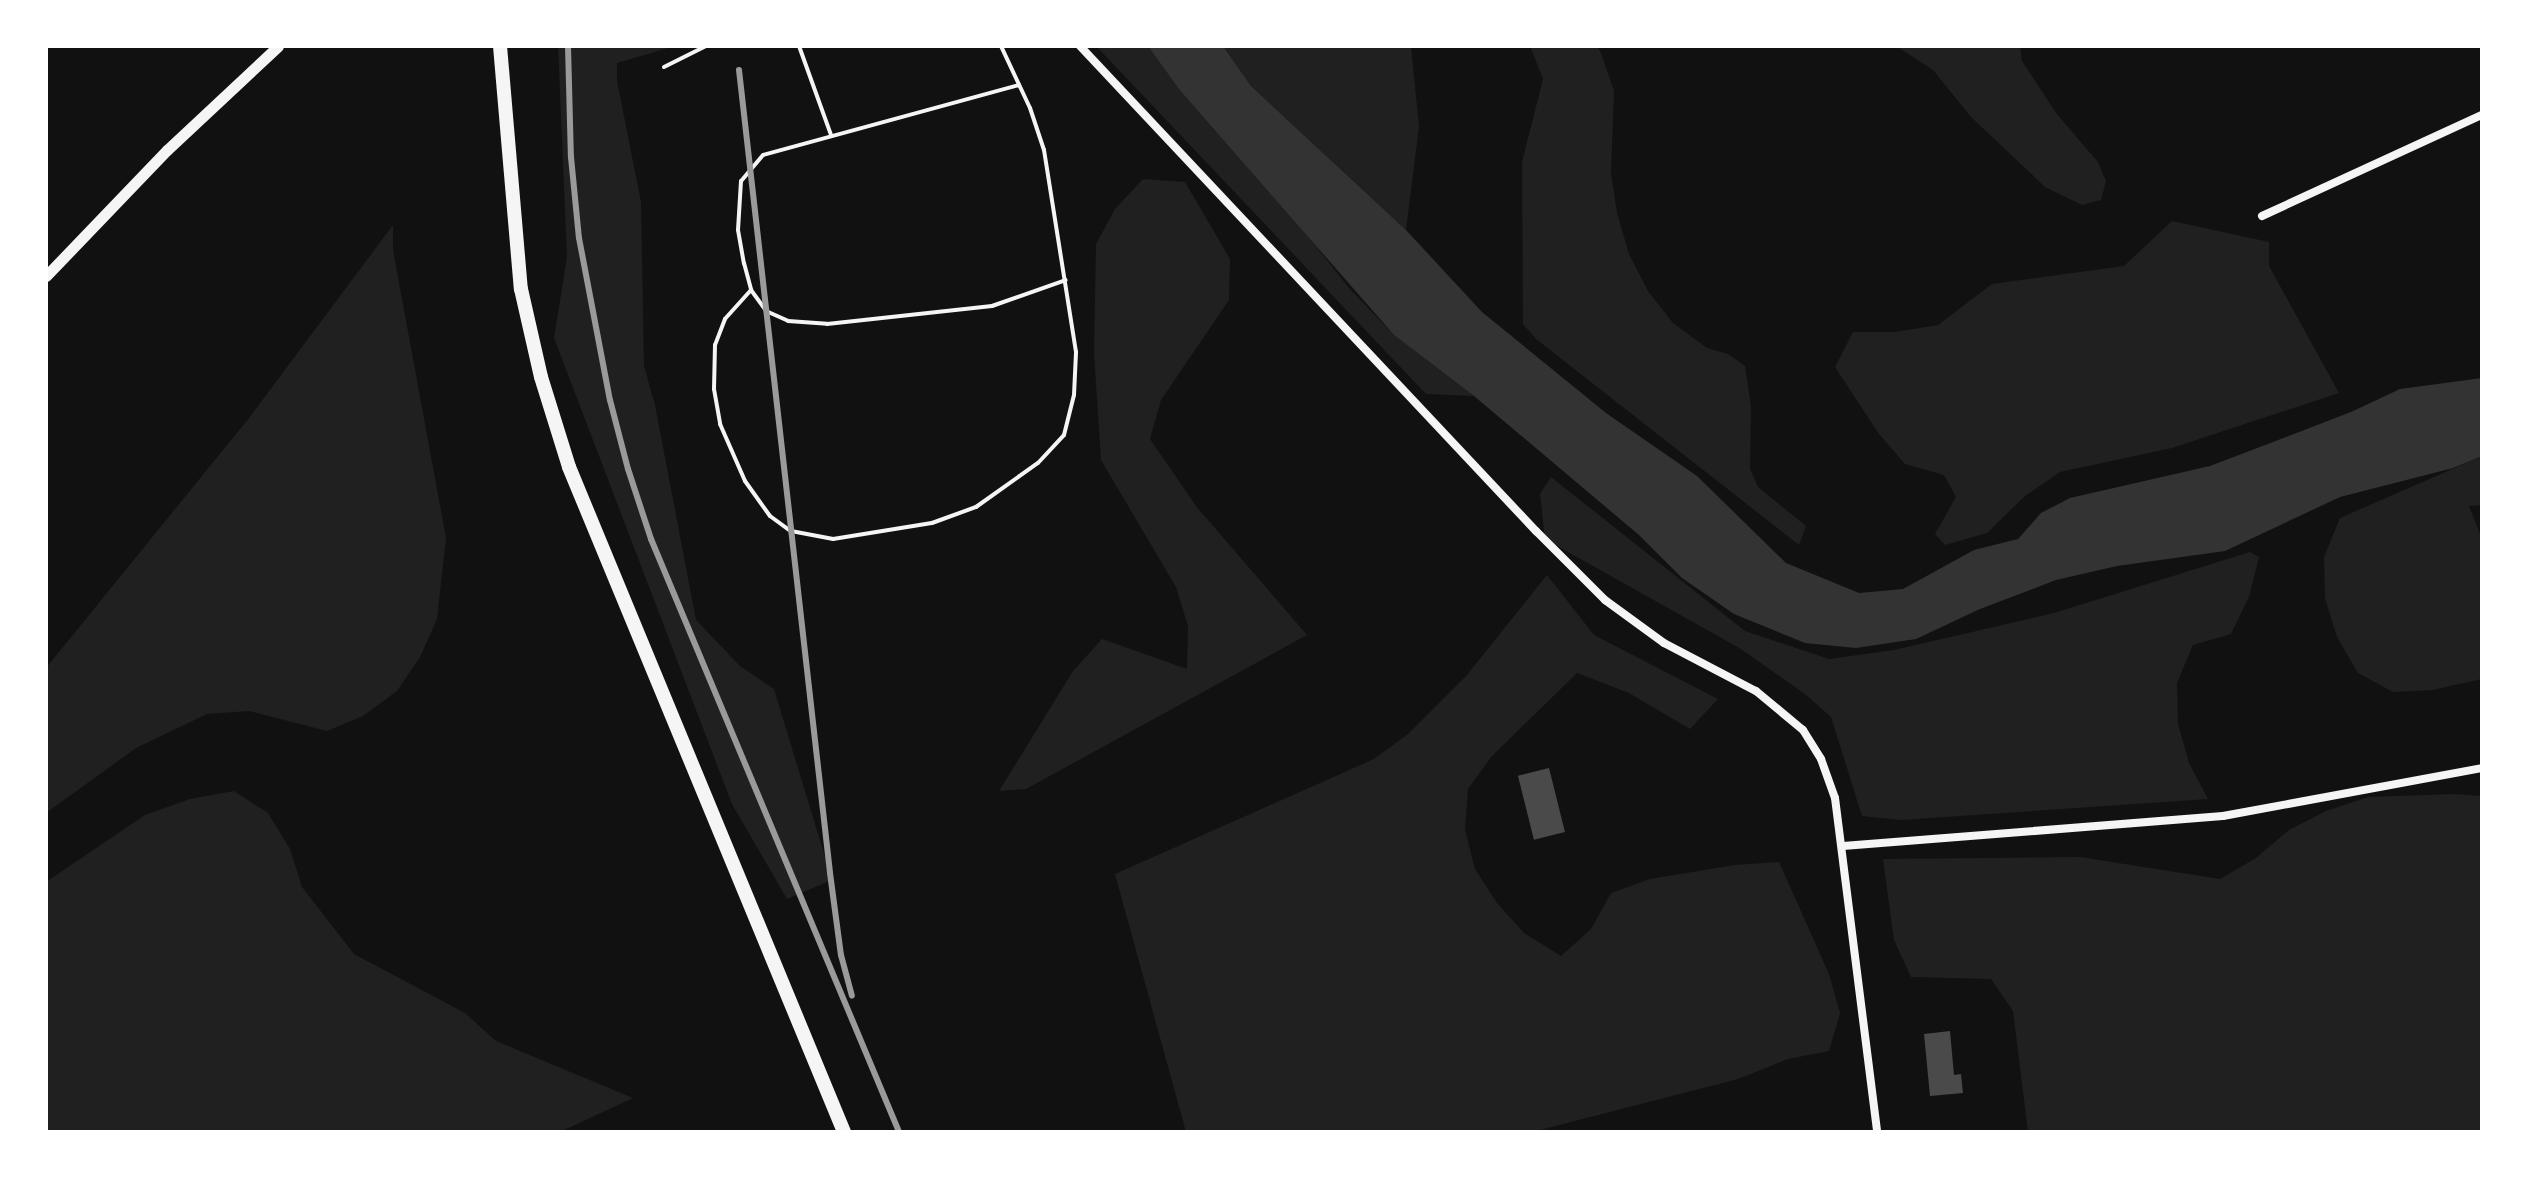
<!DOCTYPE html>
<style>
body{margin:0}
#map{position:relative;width:2528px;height:1178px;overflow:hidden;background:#111;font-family:Merriweather,serif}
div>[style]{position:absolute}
.green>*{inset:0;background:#202020}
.water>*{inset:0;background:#333}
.building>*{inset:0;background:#4a4a4a;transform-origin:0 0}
.service>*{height:4px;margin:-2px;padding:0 2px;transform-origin:2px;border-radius:2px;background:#f5f5f5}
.minor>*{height:8px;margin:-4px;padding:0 4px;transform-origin:4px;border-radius:4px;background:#f5f5f5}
.tertiary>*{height:11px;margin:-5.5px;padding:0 5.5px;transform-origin:5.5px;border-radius:5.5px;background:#f5f5f5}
.primary>*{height:14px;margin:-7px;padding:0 7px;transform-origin:7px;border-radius:7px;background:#f5f5f5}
.rail>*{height:6px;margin:-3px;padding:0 3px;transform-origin:3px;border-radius:3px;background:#9a9a9a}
span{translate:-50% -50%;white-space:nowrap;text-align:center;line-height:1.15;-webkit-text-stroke:8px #fff;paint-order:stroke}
.frame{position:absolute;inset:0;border:48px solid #fff;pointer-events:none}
</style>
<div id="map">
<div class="green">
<i style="clip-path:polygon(558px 46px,675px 46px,617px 63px,617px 81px,641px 202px,644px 366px,655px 405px,696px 620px,740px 666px,774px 689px,832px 880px,787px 899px,732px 804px,554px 338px,567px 257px)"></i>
<i style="clip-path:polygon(1096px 46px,1148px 46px,1178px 88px,1284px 206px,1349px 288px,1394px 335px,1474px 396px,1426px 394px)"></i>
<i style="clip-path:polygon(1223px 46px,1411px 46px,1419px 127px,1406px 230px,1251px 86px)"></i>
<i style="clip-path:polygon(1530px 46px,1597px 46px,1601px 53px,1614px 91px,1611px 173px,1617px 213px,1629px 254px,1648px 291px,1673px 323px,1707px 348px,1728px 354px,1745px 366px,1751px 406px,1750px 469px,1758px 487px,1806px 526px,1799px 545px,1536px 339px,1523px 324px,1522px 162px,1543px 79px)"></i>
<i style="clip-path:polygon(1896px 46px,2020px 46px,2022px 61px,2056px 113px,2098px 162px,2106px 181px,2101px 200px,2082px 205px,2045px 187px,1971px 117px,1933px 70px)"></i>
<i style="clip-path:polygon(1143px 179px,1185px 182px,1230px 259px,1229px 300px,1161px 400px,1150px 439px,1196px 506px,1307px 635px,1026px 789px,999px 791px,1073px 671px,1102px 639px,1187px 669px,1188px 626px,1176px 587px,1101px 460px,1094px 353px,1096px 244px,1115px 209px)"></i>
<i style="clip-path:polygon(2172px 221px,2269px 242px,2269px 266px,2339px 393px,2172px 448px,2060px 472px,2025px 496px,1987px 533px,1945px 545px,1935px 534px,1956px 497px,1944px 475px,1905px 464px,1879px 434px,1835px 367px,1853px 332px,1895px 332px,1938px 325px,1992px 284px,2124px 266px)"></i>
<i style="clip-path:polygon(393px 225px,393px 250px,446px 538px,437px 619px,420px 657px,397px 691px,363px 716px,327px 731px,249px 711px,207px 714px,136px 748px,46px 813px,46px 668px,249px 418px)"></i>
<i style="clip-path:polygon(2482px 456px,2482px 505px,2469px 506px,2482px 539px,2482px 679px,2432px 690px,2393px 692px,2358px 673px,2337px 637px,2325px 598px,2324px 557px,2340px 518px)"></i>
<i style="clip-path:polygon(1551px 477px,1745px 631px,1829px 659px,1894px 650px,2054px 613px,2250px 552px,2259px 557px,2249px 597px,2231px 634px,2193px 645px,2177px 683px,2178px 724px,2189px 763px,2208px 799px,1901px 820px,1862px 816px,1831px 717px,1805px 694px,1741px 649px,1545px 539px,1540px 494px)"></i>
<i style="clip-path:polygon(1547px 575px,1594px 635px,1718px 699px,1690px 729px,1629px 693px,1577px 673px,1491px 757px,1468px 789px,1465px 830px,1475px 869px,1497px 903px,1524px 933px,1561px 956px,1591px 929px,1611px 893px,1650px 879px,1735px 865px,1779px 862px,1829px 974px,1840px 1013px,1829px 1051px,1788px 1059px,1738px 1079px,1532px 1132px,1186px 1132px,1115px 874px,1374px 759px,1408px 734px,1467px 675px)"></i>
<i style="clip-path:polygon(234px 791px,268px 813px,290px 849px,302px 887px,354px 954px,465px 1013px,496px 1041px,633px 1098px,560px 1132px,46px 1132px,46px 882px,145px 815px,190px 799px)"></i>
<i style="clip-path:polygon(2454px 794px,2482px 796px,2482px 1132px,2028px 1132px,2013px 1011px,1991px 979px,1911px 977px,1894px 940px,1883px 859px,2080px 857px,2220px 879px,2256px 858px,2289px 830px,2326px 811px,2368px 797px)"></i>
</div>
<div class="water">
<i style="clip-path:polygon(1148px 46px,1223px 46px,1251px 86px,1406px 230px,1482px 312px,1606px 413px,1697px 476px,1786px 563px,1859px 593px,1903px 589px,1974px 550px,2018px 539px,2041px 513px,2070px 498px,2210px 466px,2351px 412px,2400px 389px,2482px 378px,2482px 456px,2453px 468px,2340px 497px,2225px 551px,2117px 566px,2056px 580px,1980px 609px,1916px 639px,1856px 648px,1805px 643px,1734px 614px,1682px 578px,1639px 535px,1474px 396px,1394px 335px,1178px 88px)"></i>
</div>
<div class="building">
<i style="left:1549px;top:768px;width:66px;height:32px;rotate:76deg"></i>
<i style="clip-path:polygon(1950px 1031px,1954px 1075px,1961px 1074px,1963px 1093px,1930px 1096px,1924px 1034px)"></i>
</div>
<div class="service">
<i style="left:799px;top:46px;width:95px;rotate:70.2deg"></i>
<i style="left:664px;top:67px;width:47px;rotate:-26.6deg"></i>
<i style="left:1019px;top:85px;width:265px;rotate:164.7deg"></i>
<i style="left:763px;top:155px;width:34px;rotate:130deg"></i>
<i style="left:741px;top:181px;width:49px;rotate:93.5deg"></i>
<i style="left:738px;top:230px;width:34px;rotate:80deg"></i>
<i style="left:744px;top:263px;width:28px;rotate:75deg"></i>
<i style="left:751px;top:290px;width:26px;rotate:54deg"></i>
<i style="left:766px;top:311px;width:24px;rotate:24deg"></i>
<i style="left:788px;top:321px;width:39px;rotate:4deg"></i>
<i style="left:827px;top:324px;width:166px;rotate:-6.2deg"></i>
<i style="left:992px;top:306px;width:78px;rotate:-19.4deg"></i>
<i style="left:751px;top:290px;width:39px;rotate:132deg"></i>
<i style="left:725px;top:319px;width:28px;rotate:111deg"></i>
<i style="left:715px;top:345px;width:44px;rotate:91.3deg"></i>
<i style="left:714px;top:389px;width:36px;rotate:80deg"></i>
<i style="left:720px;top:424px;width:62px;rotate:66.3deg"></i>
<i style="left:745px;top:481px;width:43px;rotate:54.5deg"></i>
<i style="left:770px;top:516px;width:26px;rotate:36deg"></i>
<i style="left:791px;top:531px;width:43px;rotate:10.8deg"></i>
<i style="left:833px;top:539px;width:100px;rotate:-9.2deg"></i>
<i style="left:932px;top:523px;width:47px;rotate:-20deg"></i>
<i style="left:976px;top:507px;width:76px;rotate:-35.4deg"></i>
<i style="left:1038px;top:463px;width:38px;rotate:-47deg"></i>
<i style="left:1064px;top:435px;width:41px;rotate:-76deg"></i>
<i style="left:1074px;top:395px;width:43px;rotate:-87.3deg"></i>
<i style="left:1076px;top:352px;width:205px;rotate:-99deg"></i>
<i style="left:1044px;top:150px;width:44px;rotate:-108.4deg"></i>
<i style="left:1030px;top:108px;width:68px;rotate:-115.1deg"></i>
</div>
<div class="minor">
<i style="left:1080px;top:46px;width:666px;rotate:46.77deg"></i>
<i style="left:1536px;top:531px;width:98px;rotate:45deg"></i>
<i style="left:1605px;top:600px;width:73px;rotate:36.1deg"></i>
<i style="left:1664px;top:643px;width:104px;rotate:27.6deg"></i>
<i style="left:1756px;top:691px;width:61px;rotate:39.7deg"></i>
<i style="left:1803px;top:730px;width:34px;rotate:58deg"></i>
<i style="left:1821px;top:759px;width:41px;rotate:70.3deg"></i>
<i style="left:1835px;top:798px;width:337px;rotate:82.8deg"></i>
<i style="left:2262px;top:216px;width:242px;rotate:-24.7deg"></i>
<i style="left:1843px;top:846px;width:381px;rotate:-4.5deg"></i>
<i style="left:2223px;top:816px;width:263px;rotate:-10.5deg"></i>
</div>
<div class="tertiary">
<i style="left:46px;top:276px;width:175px;rotate:-46.2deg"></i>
<i style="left:167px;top:150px;width:152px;rotate:-43.1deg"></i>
</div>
<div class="primary">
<i style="left:500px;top:46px;width:244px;rotate:85.1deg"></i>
<i style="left:521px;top:289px;width:90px;rotate:77.2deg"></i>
<i style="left:541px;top:377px;width:94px;rotate:72.7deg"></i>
<i style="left:569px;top:467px;width:720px;rotate:67.53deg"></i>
</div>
<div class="rail">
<i style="left:568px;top:46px;width:111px;rotate:88.5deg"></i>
<i style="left:571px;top:157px;width:81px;rotate:84.4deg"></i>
<i style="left:579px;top:238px;width:165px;rotate:79.2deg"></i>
<i style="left:610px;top:400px;width:71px;rotate:75.4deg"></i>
<i style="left:628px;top:469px;width:74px;rotate:71.8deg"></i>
<i style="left:651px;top:539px;width:643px;rotate:67.3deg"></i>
<i style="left:739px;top:70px;width:808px;rotate:83.53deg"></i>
<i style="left:830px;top:873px;width:83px;rotate:82.4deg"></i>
<i style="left:841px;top:955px;width:42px;rotate:75deg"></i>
</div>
<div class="frame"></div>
</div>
